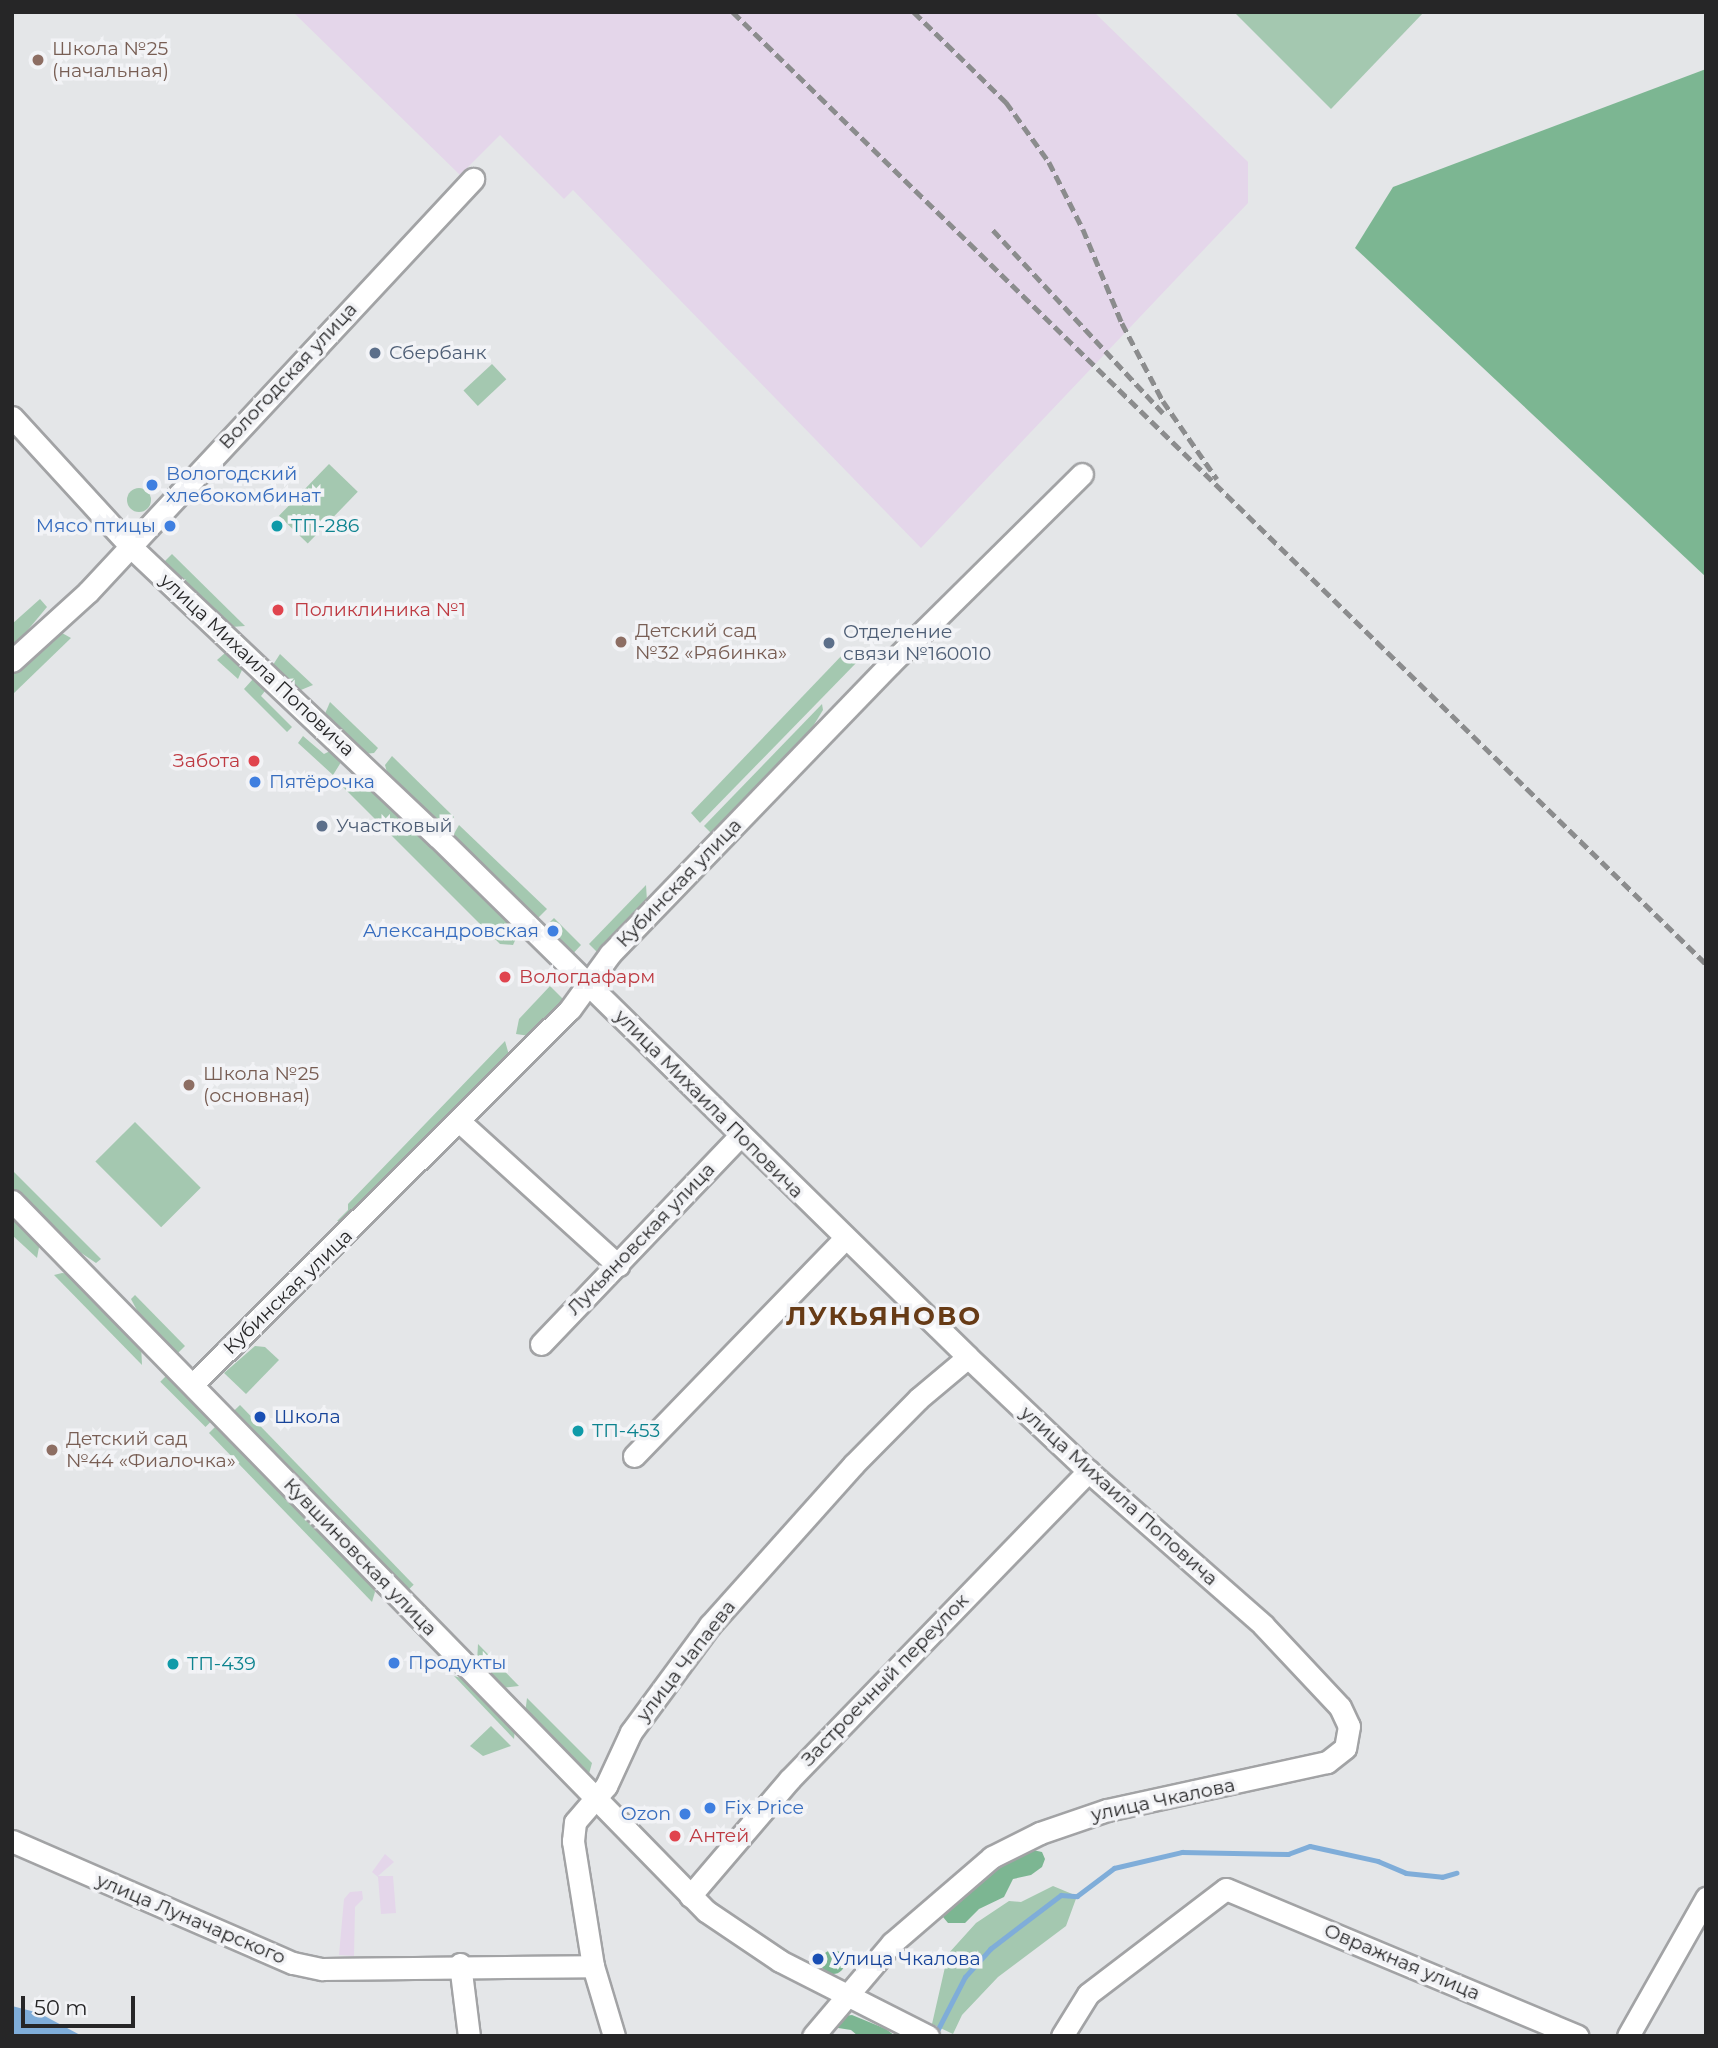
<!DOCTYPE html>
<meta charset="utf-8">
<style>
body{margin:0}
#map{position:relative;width:1718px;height:2048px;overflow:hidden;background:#e4e6e8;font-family:Montserrat,sans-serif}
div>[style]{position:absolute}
.industrial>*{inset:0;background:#e4d6ea}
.green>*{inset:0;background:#a4c8b0;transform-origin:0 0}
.round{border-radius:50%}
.forest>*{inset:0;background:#7cb692}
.water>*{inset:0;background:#7fadd9}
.stream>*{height:4.5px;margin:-2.25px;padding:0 2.25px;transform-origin:2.25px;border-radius:2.25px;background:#7fadd9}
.roads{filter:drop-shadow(2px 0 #a2a3a5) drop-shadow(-2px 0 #a2a3a5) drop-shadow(0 2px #a2a3a5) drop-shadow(0 -2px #a2a3a5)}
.minor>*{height:21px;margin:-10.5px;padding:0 10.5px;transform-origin:10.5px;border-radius:10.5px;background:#fff}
.rail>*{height:4.5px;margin-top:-2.25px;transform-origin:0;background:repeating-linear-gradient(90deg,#8b8c8d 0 10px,transparent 0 15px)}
.dots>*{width:19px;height:19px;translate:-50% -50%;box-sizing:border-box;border:4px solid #f2f3f6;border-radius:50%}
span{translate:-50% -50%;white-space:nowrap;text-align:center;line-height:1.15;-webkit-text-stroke:7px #f2f3f6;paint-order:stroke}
.education-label{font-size:19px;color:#785e54}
.left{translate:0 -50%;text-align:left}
.service-label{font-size:19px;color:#4e5e75}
.street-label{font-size:19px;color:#262627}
.shop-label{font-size:19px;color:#366cbe}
.right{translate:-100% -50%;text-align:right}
.culture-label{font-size:19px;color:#0d838f}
.health-label{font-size:19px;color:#be3a42}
.transit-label{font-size:19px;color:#164399}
.district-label{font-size:26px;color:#673b16;font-weight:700;letter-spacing:2px}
.frame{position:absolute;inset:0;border:14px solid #262627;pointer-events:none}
.scale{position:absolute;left:21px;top:1996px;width:114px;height:32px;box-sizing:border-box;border:4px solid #262627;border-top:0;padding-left:9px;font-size:21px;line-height:24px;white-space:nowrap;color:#262627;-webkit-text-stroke:5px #f2f3f6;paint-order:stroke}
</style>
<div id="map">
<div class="industrial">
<i style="clip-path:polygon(293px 12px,1094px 12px,1248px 162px,1248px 203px,921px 548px,573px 190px,564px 199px,500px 135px,460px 175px)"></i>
<i style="clip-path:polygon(385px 1854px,394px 1862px,378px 1876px,393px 1876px,396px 1913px,381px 1914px,378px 1877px,372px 1872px)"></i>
<i style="clip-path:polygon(362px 1891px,363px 1899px,355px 1907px,354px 1956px,339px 1955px,344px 1899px,350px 1892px)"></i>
</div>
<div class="green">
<i style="clip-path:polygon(1234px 12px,1424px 12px,1331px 109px)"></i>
<i style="left:492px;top:364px;width:21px;height:39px;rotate:47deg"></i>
<i style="left:329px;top:464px;width:40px;height:72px;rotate:44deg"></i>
<i class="round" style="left:127px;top:488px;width:24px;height:24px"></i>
<i style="clip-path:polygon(172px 554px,245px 626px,231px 627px,213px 613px,164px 562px)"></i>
<i style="clip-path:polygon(40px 599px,47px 607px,12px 649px,12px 624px)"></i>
<i style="clip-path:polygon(62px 633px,71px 638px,12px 695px,12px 675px,53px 637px)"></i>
<i style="clip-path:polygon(846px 651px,858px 661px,700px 823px,691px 813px)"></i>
<i style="clip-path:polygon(225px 653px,232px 653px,245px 663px,238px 679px,217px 660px)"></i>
<i style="clip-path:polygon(280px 654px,313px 685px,296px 692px,271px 668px)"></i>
<i style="clip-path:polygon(253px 679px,269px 686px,261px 696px,292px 727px,287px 732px,244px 689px)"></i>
<i style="clip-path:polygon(330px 702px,378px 748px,374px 753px,364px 754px,324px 716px)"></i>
<i style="clip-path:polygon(822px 704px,823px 710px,804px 741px,713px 835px,704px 826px)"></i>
<i style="clip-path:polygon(303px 736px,324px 754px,332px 750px,343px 759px,333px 775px,298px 743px)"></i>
<i style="clip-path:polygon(392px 756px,454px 817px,450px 822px,435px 821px,388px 776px,385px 765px)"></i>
<i style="clip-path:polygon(359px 774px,513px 925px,518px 934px,513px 945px,500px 944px,341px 785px)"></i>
<i style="clip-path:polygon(459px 825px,547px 909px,538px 918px,532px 919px,451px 839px)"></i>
<i style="clip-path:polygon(646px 885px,647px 901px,599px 954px,589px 944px)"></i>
<i style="clip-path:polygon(554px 918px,581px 945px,568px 959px,550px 941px,559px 932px,550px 922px)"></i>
<i style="clip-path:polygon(550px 986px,565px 1001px,530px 1036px,516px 1034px,519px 1019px)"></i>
<i style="clip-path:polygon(505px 1041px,509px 1055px,343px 1221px,337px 1221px,348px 1210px,348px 1204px)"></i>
<i style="left:135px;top:1122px;width:93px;height:56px;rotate:45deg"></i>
<i style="clip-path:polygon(12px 1170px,101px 1259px,96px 1263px,68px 1244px,12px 1187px)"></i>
<i style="clip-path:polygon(12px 1213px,40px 1242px,37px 1258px,12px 1235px)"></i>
<i style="clip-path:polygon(62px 1273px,72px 1274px,141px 1344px,142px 1365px,54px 1275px)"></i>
<i style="clip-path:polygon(135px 1295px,185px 1346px,178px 1353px,140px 1316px,131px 1299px)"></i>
<i style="clip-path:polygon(255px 1346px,265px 1347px,279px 1360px,246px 1394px,224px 1373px)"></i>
<i style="left:168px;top:1374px;width:64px;height:11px;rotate:45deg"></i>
<i style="left:240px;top:1405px;width:250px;height:13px;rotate:46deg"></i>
<i style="clip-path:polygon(218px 1424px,370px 1581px,375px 1592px,372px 1602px,209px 1433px)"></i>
<i style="clip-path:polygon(478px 1644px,519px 1686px,502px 1688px,477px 1663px)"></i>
<i style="clip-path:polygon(454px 1676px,465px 1679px,515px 1729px,514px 1739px)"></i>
<i style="clip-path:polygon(527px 1698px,592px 1763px,589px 1774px,525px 1714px)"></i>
<i style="clip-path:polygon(491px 1726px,511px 1746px,483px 1756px,470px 1746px)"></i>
<i style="clip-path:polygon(1053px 1886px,1077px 1896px,1066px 1926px,998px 1977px,962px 2015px,953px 2034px,932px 2024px,948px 1954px,976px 1923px,1009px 1901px,1021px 1902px)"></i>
</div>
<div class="forest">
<i style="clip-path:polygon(1706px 69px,1706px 577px,1355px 248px,1393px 187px)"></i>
<i style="clip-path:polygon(1028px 1849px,1042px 1852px,1045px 1859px,1042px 1867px,1031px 1875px,1013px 1879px,1004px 1897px,979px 1909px,965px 1923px,948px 1923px,943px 1917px,947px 1904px,979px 1876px)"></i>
<i class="round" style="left:821px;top:1950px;width:24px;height:24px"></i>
<i style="clip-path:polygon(852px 2015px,886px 2029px,895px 2036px,858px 2036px,851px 2030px,832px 2027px,843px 2016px)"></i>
</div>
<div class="water">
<i style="clip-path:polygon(12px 2006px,39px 2013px,82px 2036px,12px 2036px)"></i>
</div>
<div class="stream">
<i style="left:935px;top:2035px;width:65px;rotate:-62.7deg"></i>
<i style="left:965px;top:1977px;width:38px;rotate:-48deg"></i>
<i style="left:990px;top:1949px;width:89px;rotate:-37.3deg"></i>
<i style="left:1061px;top:1895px;width:16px;rotate:4deg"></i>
<i style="left:1077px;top:1896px;width:46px;rotate:-37.1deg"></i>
<i style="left:1114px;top:1868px;width:70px;rotate:-13.2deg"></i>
<i style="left:1182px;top:1852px;width:106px;rotate:1.1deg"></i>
<i style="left:1288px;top:1854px;width:23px;rotate:-20deg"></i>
<i style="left:1310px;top:1846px;width:70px;rotate:12.4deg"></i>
<i style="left:1378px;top:1861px;width:30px;rotate:23deg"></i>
<i style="left:1406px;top:1873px;width:36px;rotate:6deg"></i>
<i style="left:1442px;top:1877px;width:15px;rotate:-16deg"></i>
</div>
<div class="roads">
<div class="minor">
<i style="left:12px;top:417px;width:175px;rotate:47.5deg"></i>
<i style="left:130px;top:546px;width:424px;rotate:43.4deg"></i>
<i style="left:438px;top:837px;width:742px;rotate:44.45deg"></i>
<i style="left:968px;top:1357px;width:166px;rotate:43.5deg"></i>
<i style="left:1088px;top:1471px;width:233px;rotate:41.3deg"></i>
<i style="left:1263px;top:1625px;width:112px;rotate:46.8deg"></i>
<i style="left:1340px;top:1707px;width:21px;rotate:65deg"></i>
<i style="left:1349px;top:1726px;width:22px;rotate:100deg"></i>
<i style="left:1345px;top:1748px;width:23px;rotate:142deg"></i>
<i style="left:1327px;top:1762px;width:225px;rotate:167.7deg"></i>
<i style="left:1107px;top:1810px;width:71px;rotate:161.1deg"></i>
<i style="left:1040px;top:1833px;width:54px;rotate:153.4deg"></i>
<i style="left:992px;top:1857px;width:132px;rotate:139.3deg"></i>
<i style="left:892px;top:1943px;width:122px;rotate:130.3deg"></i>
<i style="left:12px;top:661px;width:103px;rotate:-42.2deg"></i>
<i style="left:88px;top:592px;width:565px;rotate:-47.01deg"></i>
<i style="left:459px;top:1121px;width:215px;rotate:42.2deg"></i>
<i style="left:12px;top:1201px;width:993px;rotate:45.65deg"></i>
<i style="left:706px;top:1911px;width:89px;rotate:34deg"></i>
<i style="left:780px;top:1961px;width:166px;rotate:26.9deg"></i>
<i style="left:541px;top:1344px;width:289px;rotate:-46.3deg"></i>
<i style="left:192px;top:1385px;width:533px;rotate:-44.85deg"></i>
<i style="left:570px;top:1009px;width:68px;rotate:-54deg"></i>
<i style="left:610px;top:954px;width:403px;rotate:-46deg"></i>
<i style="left:890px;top:664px;width:270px;rotate:-44.7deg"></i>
<i style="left:634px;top:1456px;width:302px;rotate:-45.9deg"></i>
<i style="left:12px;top:1841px;width:306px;rotate:23.5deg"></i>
<i style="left:293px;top:1963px;width:30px;rotate:12deg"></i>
<i style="left:322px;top:1969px;width:271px;rotate:-0.6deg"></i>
<i style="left:690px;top:1896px;width:154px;rotate:-49.5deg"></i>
<i style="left:790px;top:1779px;width:429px;rotate:-45.9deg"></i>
<i style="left:460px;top:1964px;width:73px;rotate:82.9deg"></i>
<i style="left:614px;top:2036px;width:73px;rotate:-106.7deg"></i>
<i style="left:593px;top:1966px;width:127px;rotate:-99.1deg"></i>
<i style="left:573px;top:1841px;width:19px;rotate:-84deg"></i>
<i style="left:575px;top:1822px;width:48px;rotate:-49.3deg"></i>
<i style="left:606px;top:1786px;width:60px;rotate:-65.2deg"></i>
<i style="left:631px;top:1732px;width:133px;rotate:-53.6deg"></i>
<i style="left:710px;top:1625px;width:215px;rotate:-48.2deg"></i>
<i style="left:853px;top:1465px;width:93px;rotate:-45.4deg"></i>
<i style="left:918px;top:1399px;width:65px;rotate:-40deg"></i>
<i style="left:1062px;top:2036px;width:49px;rotate:-58.2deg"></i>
<i style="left:1088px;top:1994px;width:173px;rotate:-37.3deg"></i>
<i style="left:1226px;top:1889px;width:381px;rotate:22.7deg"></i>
<i style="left:1628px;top:2036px;width:159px;rotate:-60.5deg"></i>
</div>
</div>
<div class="rail">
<i style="left:733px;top:12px;width:1361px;rotate:44.37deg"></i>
<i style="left:914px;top:12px;width:129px;rotate:44.4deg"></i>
<i style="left:1006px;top:102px;width:74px;rotate:54.4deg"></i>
<i style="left:1049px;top:162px;width:75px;rotate:63.1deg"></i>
<i style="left:1083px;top:229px;width:102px;rotate:67.5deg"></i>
<i style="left:1122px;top:323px;width:88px;rotate:62.3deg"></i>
<i style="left:1163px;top:401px;width:95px;rotate:55.3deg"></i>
<i style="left:993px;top:230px;width:250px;rotate:47.1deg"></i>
</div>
<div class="dots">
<i style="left:38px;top:60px;background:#8d6e63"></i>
<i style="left:375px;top:353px;background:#5c6f8a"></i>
<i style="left:152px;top:485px;background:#3f7fe0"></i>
<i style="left:170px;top:526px;background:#3f7fe0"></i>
<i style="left:277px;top:526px;background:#0f9aa8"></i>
<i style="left:278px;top:610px;background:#e0444e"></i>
<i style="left:621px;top:642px;background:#8d6e63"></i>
<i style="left:829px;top:643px;background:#5c6f8a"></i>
<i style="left:254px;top:761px;background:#e0444e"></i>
<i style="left:255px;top:782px;background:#3f7fe0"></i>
<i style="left:322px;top:826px;background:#5c6f8a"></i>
<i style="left:553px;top:931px;background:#3f7fe0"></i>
<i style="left:505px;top:977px;background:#e0444e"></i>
<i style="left:189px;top:1085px;background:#8d6e63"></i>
<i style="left:260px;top:1417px;background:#1a4fb4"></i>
<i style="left:578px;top:1431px;background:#0f9aa8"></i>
<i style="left:52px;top:1450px;background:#8d6e63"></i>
<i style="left:394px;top:1663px;background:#3f7fe0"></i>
<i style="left:173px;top:1664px;background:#0f9aa8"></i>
<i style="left:710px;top:1808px;background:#3f7fe0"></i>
<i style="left:685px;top:1814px;background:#3f7fe0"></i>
<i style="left:675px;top:1836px;background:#e0444e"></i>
<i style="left:818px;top:1959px;background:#1a4fb4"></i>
</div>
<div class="education-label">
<span class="left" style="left:52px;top:60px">Школа №25<br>(начальная)</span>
<span class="left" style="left:635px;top:642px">Детский сад<br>№32 «Рябинка»</span>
<span class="left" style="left:203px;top:1085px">Школа №25<br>(основная)</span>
<span class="left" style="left:66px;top:1450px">Детский сад<br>№44 «Фиалочка»</span>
</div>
<div class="service-label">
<span class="left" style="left:389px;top:353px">Сбербанк</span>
<span class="left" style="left:843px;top:643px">Отделение<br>связи №160010</span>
<span class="left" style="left:336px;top:826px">Участковый</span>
</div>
<div class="street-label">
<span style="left:288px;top:376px;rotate:-47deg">Вологодская улица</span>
<span style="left:257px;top:665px;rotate:43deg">улица Михаила Поповича</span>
<span style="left:679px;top:883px;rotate:-46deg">Кубинская улица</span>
<span style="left:709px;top:1104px;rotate:45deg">улица Михаила Поповича</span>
<span style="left:641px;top:1239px;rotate:-46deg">Лукьяновская улица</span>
<span style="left:288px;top:1292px;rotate:-44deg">Кубинская улица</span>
<span style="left:1119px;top:1496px;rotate:42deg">улица Михаила Поповича</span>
<span style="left:360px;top:1557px;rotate:46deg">Кувшиновская улица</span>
<span style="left:686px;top:1661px;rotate:-52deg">улица Чапаева</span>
<span style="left:885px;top:1680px;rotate:-46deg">Застроечный переулок</span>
<span style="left:1163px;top:1800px;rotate:-12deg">улица Чкалова</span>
<span style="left:191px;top:1919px;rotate:23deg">улица Луначарского</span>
<span style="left:1402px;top:1962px;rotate:23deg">Овражная улица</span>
</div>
<div class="shop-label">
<span class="left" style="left:166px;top:485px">Вологодский<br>хлебокомбинат</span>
<span class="right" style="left:156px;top:526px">Мясо птицы</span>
<span class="left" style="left:269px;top:782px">Пятёрочка</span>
<span class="right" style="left:539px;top:931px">Александровская</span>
<span class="left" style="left:408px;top:1663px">Продукты</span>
<span class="left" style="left:724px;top:1808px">Fix Price</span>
<span class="right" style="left:671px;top:1814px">Ozon</span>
</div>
<div class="culture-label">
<span class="left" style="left:291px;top:526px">ТП-286</span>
<span class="left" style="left:592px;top:1431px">ТП-453</span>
<span class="left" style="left:187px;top:1664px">ТП-439</span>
</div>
<div class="health-label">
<span class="left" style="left:294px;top:610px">Поликлиника №1</span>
<span class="right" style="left:240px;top:761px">Забота</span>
<span class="left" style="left:519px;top:977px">Вологдафарм</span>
<span class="left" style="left:689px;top:1836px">Антей</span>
</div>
<div class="transit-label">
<span class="left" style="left:274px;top:1417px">Школа</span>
<span class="left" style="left:832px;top:1959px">Улица Чкалова</span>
</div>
<div class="district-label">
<span style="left:884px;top:1317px">ЛУКЬЯНОВО</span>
</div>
<div class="frame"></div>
<div class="scale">50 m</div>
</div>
